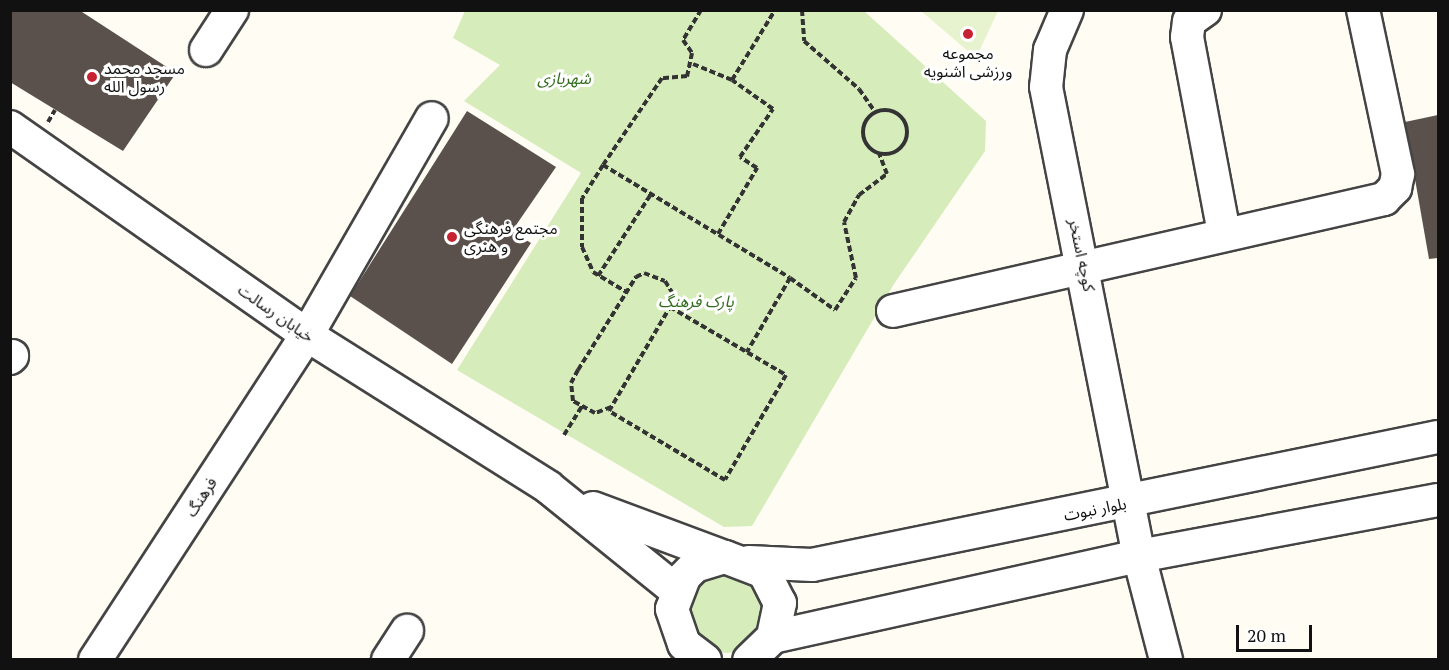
<!DOCTYPE html>
<meta charset="utf-8">
<style>
body{margin:0}
#map{position:relative;width:1449px;height:670px;overflow:hidden;background:#fffcf4;font-family:"PT Serif","Noto Sans Arabic",serif}
div>[style]{position:absolute}
.green>*{inset:0;background:#d7ecbb}
.round{border-radius:50%}
.pitch>*{inset:0;background:#e7f3ce}
.building>*{inset:0;background:#5a514c}
.path>*{height:4px;margin-top:-2px;transform-origin:0;background:repeating-linear-gradient(90deg,#333 0 6px,transparent 0 9px)}
.path>.ring{margin:-2px;padding:0;box-sizing:content-box;background:none;border:4px solid #333;border-radius:50%}
.roads{filter:drop-shadow(2px 0 #444) drop-shadow(-2px 0 #444) drop-shadow(0 2px #444) drop-shadow(0 -2px #444)}
.minor>*{height:32px;margin:-16px;padding:0 16px;transform-origin:16px;border-radius:16px;background:#fff}
.dots>*{width:16px;height:16px;translate:-50% -50%;box-sizing:border-box;border:3px solid #fff;border-radius:50%}
span{translate:-50% -50%;white-space:nowrap;text-align:center;line-height:1.15;-webkit-text-stroke:6px #fff;paint-order:stroke}
.poi-label{font-size:16px;color:#111}
.left{translate:0 -50%;text-align:left}
.park-label{font-size:16px;color:#316c1d;font-style:italic}
.street-label{font-size:16px;color:#111}
.frame{position:absolute;inset:0;border:12px solid #111;pointer-events:none}
.scale{position:absolute;left:1236px;top:625px;width:76px;height:27px;box-sizing:border-box;border:3px solid #111;border-top:0;padding-left:8px;font-size:18px;line-height:21px;white-space:nowrap;color:#111;-webkit-text-stroke:4px #fff;paint-order:stroke}
</style>
<div id="map">
<div class="green">
<i style="clip-path:polygon(465px 11px,864px 11px,986px 121px,985px 151px,894px 284px,752px 526px,724px 527px,457px 370px,581px 173px,464px 101px,500px 65px,453px 38px)"></i>
<i class="round" style="left:688px;top:575px;width:78px;height:78px"></i>
</div>
<div class="pitch">
<i style="clip-path:polygon(921px 11px,998px 11px,976px 58px)"></i>
</div>
<div class="building">
<i style="clip-path:polygon(10px 10px,79px 10px,176px 73px,123px 151px,10px 82px)"></i>
<i style="clip-path:polygon(467px 111px,556px 167px,512px 231px,531px 243px,452px 364px,350px 296px)"></i>
<i style="clip-path:polygon(1438px 115px,1438px 258px,1429px 259px,1405px 122px)"></i>
</div>
<div class="path">
<i style="left:701px;top:10px;width:35px;rotate:121deg"></i>
<i style="left:683px;top:40px;width:16px;rotate:55deg"></i>
<i style="left:692px;top:53px;width:24px;rotate:102deg"></i>
<i style="left:687px;top:76px;width:25px;rotate:175deg"></i>
<i style="left:662px;top:78px;width:105px;rotate:124.1deg"></i>
<i style="left:603px;top:165px;width:218px;rotate:31.1deg"></i>
<i style="left:790px;top:278px;width:86px;rotate:120.2deg"></i>
<i style="left:802px;top:10px;width:31px;rotate:86deg"></i>
<i style="left:804px;top:41px;width:73px;rotate:41.1deg"></i>
<i style="left:859px;top:89px;width:28px;rotate:55deg"></i>
<i style="left:693px;top:64px;width:42px;rotate:22.3deg"></i>
<i class="ring" style="left:863px;top:110px;width:40px;height:40px"></i>
<i style="left:48px;top:122px;width:14px;rotate:-60deg"></i>
<i style="left:603px;top:165px;width:39px;rotate:122deg"></i>
<i style="left:582px;top:198px;width:49px;rotate:90deg"></i>
<i style="left:582px;top:247px;width:27px;rotate:66deg"></i>
<i style="left:593px;top:272px;width:39px;rotate:31deg"></i>
<i style="left:718px;top:234px;width:77px;rotate:-59.4deg"></i>
<i style="left:757px;top:168px;width:20px;rotate:-147deg"></i>
<i style="left:740px;top:157px;width:58px;rotate:-55.5deg"></i>
<i style="left:773px;top:109px;width:50px;rotate:-144.7deg"></i>
<i style="left:732px;top:80px;width:82px;rotate:-58.4deg"></i>
<i style="left:598px;top:276px;width:98px;rotate:-57.1deg"></i>
<i style="left:790px;top:278px;width:55px;rotate:35.4deg"></i>
<i style="left:835px;top:310px;width:38px;rotate:-57deg"></i>
<i style="left:856px;top:278px;width:57px;rotate:-102.1deg"></i>
<i style="left:844px;top:222px;width:31px;rotate:-61deg"></i>
<i style="left:859px;top:195px;width:35px;rotate:-37deg"></i>
<i style="left:887px;top:174px;width:22px;rotate:-111deg"></i>
<i style="left:670px;top:307px;width:134px;rotate:30.4deg"></i>
<i style="left:786px;top:375px;width:121px;rotate:120.2deg"></i>
<i style="left:725px;top:480px;width:135px;rotate:-149.3deg"></i>
<i style="left:609px;top:411px;width:121px;rotate:-59.6deg"></i>
<i style="left:611px;top:407px;width:17px;rotate:159deg"></i>
<i style="left:595px;top:413px;width:25px;rotate:-151deg"></i>
<i style="left:573px;top:401px;width:18px;rotate:-96deg"></i>
<i style="left:571px;top:383px;width:15px;rotate:-62deg"></i>
<i style="left:578px;top:370px;width:110px;rotate:-58.1deg"></i>
<i style="left:636px;top:277px;width:9px;rotate:-27deg"></i>
<i style="left:644px;top:273px;width:22px;rotate:21deg"></i>
<i style="left:665px;top:281px;width:15px;rotate:58deg"></i>
<i style="left:673px;top:294px;width:13px;rotate:103deg"></i>
<i style="left:564px;top:435px;width:34px;rotate:-58deg"></i>
</div>
<div class="roads">
<div class="minor">
<i style="left:1067px;top:10px;width:43px;rotate:113deg"></i>
<i style="left:1050px;top:50px;width:37px;rotate:96deg"></i>
<i style="left:1046px;top:87px;width:478px;rotate:78.8deg"></i>
<i style="left:1139px;top:556px;width:107px;rotate:75.4deg"></i>
<i style="left:1205px;top:10px;width:19px;rotate:145deg"></i>
<i style="left:1189px;top:21px;width:16px;rotate:97deg"></i>
<i style="left:1187px;top:37px;width:199px;rotate:79.3deg"></i>
<i style="left:206px;top:50px;width:48px;rotate:-57deg"></i>
<i style="left:10px;top:127px;width:363px;rotate:35deg"></i>
<i style="left:307px;top:335px;width:285px;rotate:32.2deg"></i>
<i style="left:548px;top:487px;width:166px;rotate:38.9deg"></i>
<i style="left:893px;top:311px;width:504px;rotate:-12.85deg"></i>
<i style="left:1384px;top:199px;width:16px;rotate:-45deg"></i>
<i style="left:1395px;top:188px;width:14px;rotate:-78deg"></i>
<i style="left:1398px;top:174px;width:168px;rotate:-102deg"></i>
<i style="left:10px;top:358px;width:3px;rotate:-45deg"></i>
<i style="left:593px;top:508px;width:141px;rotate:20.4deg"></i>
<i style="left:749px;top:562px;width:63px;rotate:2.7deg"></i>
<i style="left:812px;top:565px;width:639px;rotate:-11.56deg"></i>
<i style="left:773px;top:637px;width:375px;rotate:-12.5deg"></i>
<i style="left:1139px;top:556px;width:304px;rotate:-10.6deg"></i>
<i style="left:95px;top:660px;width:388px;rotate:-56.9deg"></i>
<i style="left:307px;top:335px;width:250px;rotate:-60.1deg"></i>
<i style="left:388px;top:660px;width:35px;rotate:-57deg"></i>
<i style="left:705px;top:660px;width:26px;rotate:-143deg"></i>
<i style="left:684px;top:644px;width:37px;rotate:-109deg"></i>
<i style="left:672px;top:609px;width:34px;rotate:-69deg"></i>
<i style="left:684px;top:577px;width:16px;rotate:-45deg"></i>
<i style="left:695px;top:566px;width:31px;rotate:-17deg"></i>
<i style="left:725px;top:557px;width:42px;rotate:21deg"></i>
<i style="left:764px;top:572px;width:35px;rotate:63deg"></i>
<i style="left:780px;top:603px;width:35px;rotate:102deg"></i>
<i style="left:773px;top:637px;width:33px;rotate:136deg"></i>
</div>
</div>
<div class="dots">
<i style="left:968px;top:34px;background:#c72231"></i>
<i style="left:92px;top:77px;background:#c72231"></i>
<i style="left:452px;top:237px;background:#c72231"></i>
</div>
<div class="poi-label">
<span style="left:968px;top:62px">مجموعه<br>ورزشی اشنویه</span>
<span class="left" style="left:104px;top:77px">مسجد محمد<br>رسول الله</span>
<span class="left" style="left:464px;top:237px">مجتمع فرهنگی<br>و هنری</span>
</div>
<div class="park-label">
<span style="left:564px;top:78px">شهربازی</span>
<span style="left:696px;top:301px">پارک فرهنگ</span>
</div>
<div class="street-label">
<span style="left:1082px;top:255px;rotate:78deg">کوچه استخر</span>
<span style="left:276px;top:313px;rotate:35deg">خیابان رسالت</span>
<span style="left:201px;top:497px;rotate:-57deg">فرهنگ</span>
<span style="left:1095px;top:509px;rotate:-11deg">بلوار نبوت</span>
</div>
<div class="frame"></div>
<div class="scale">20 m</div>
</div>
